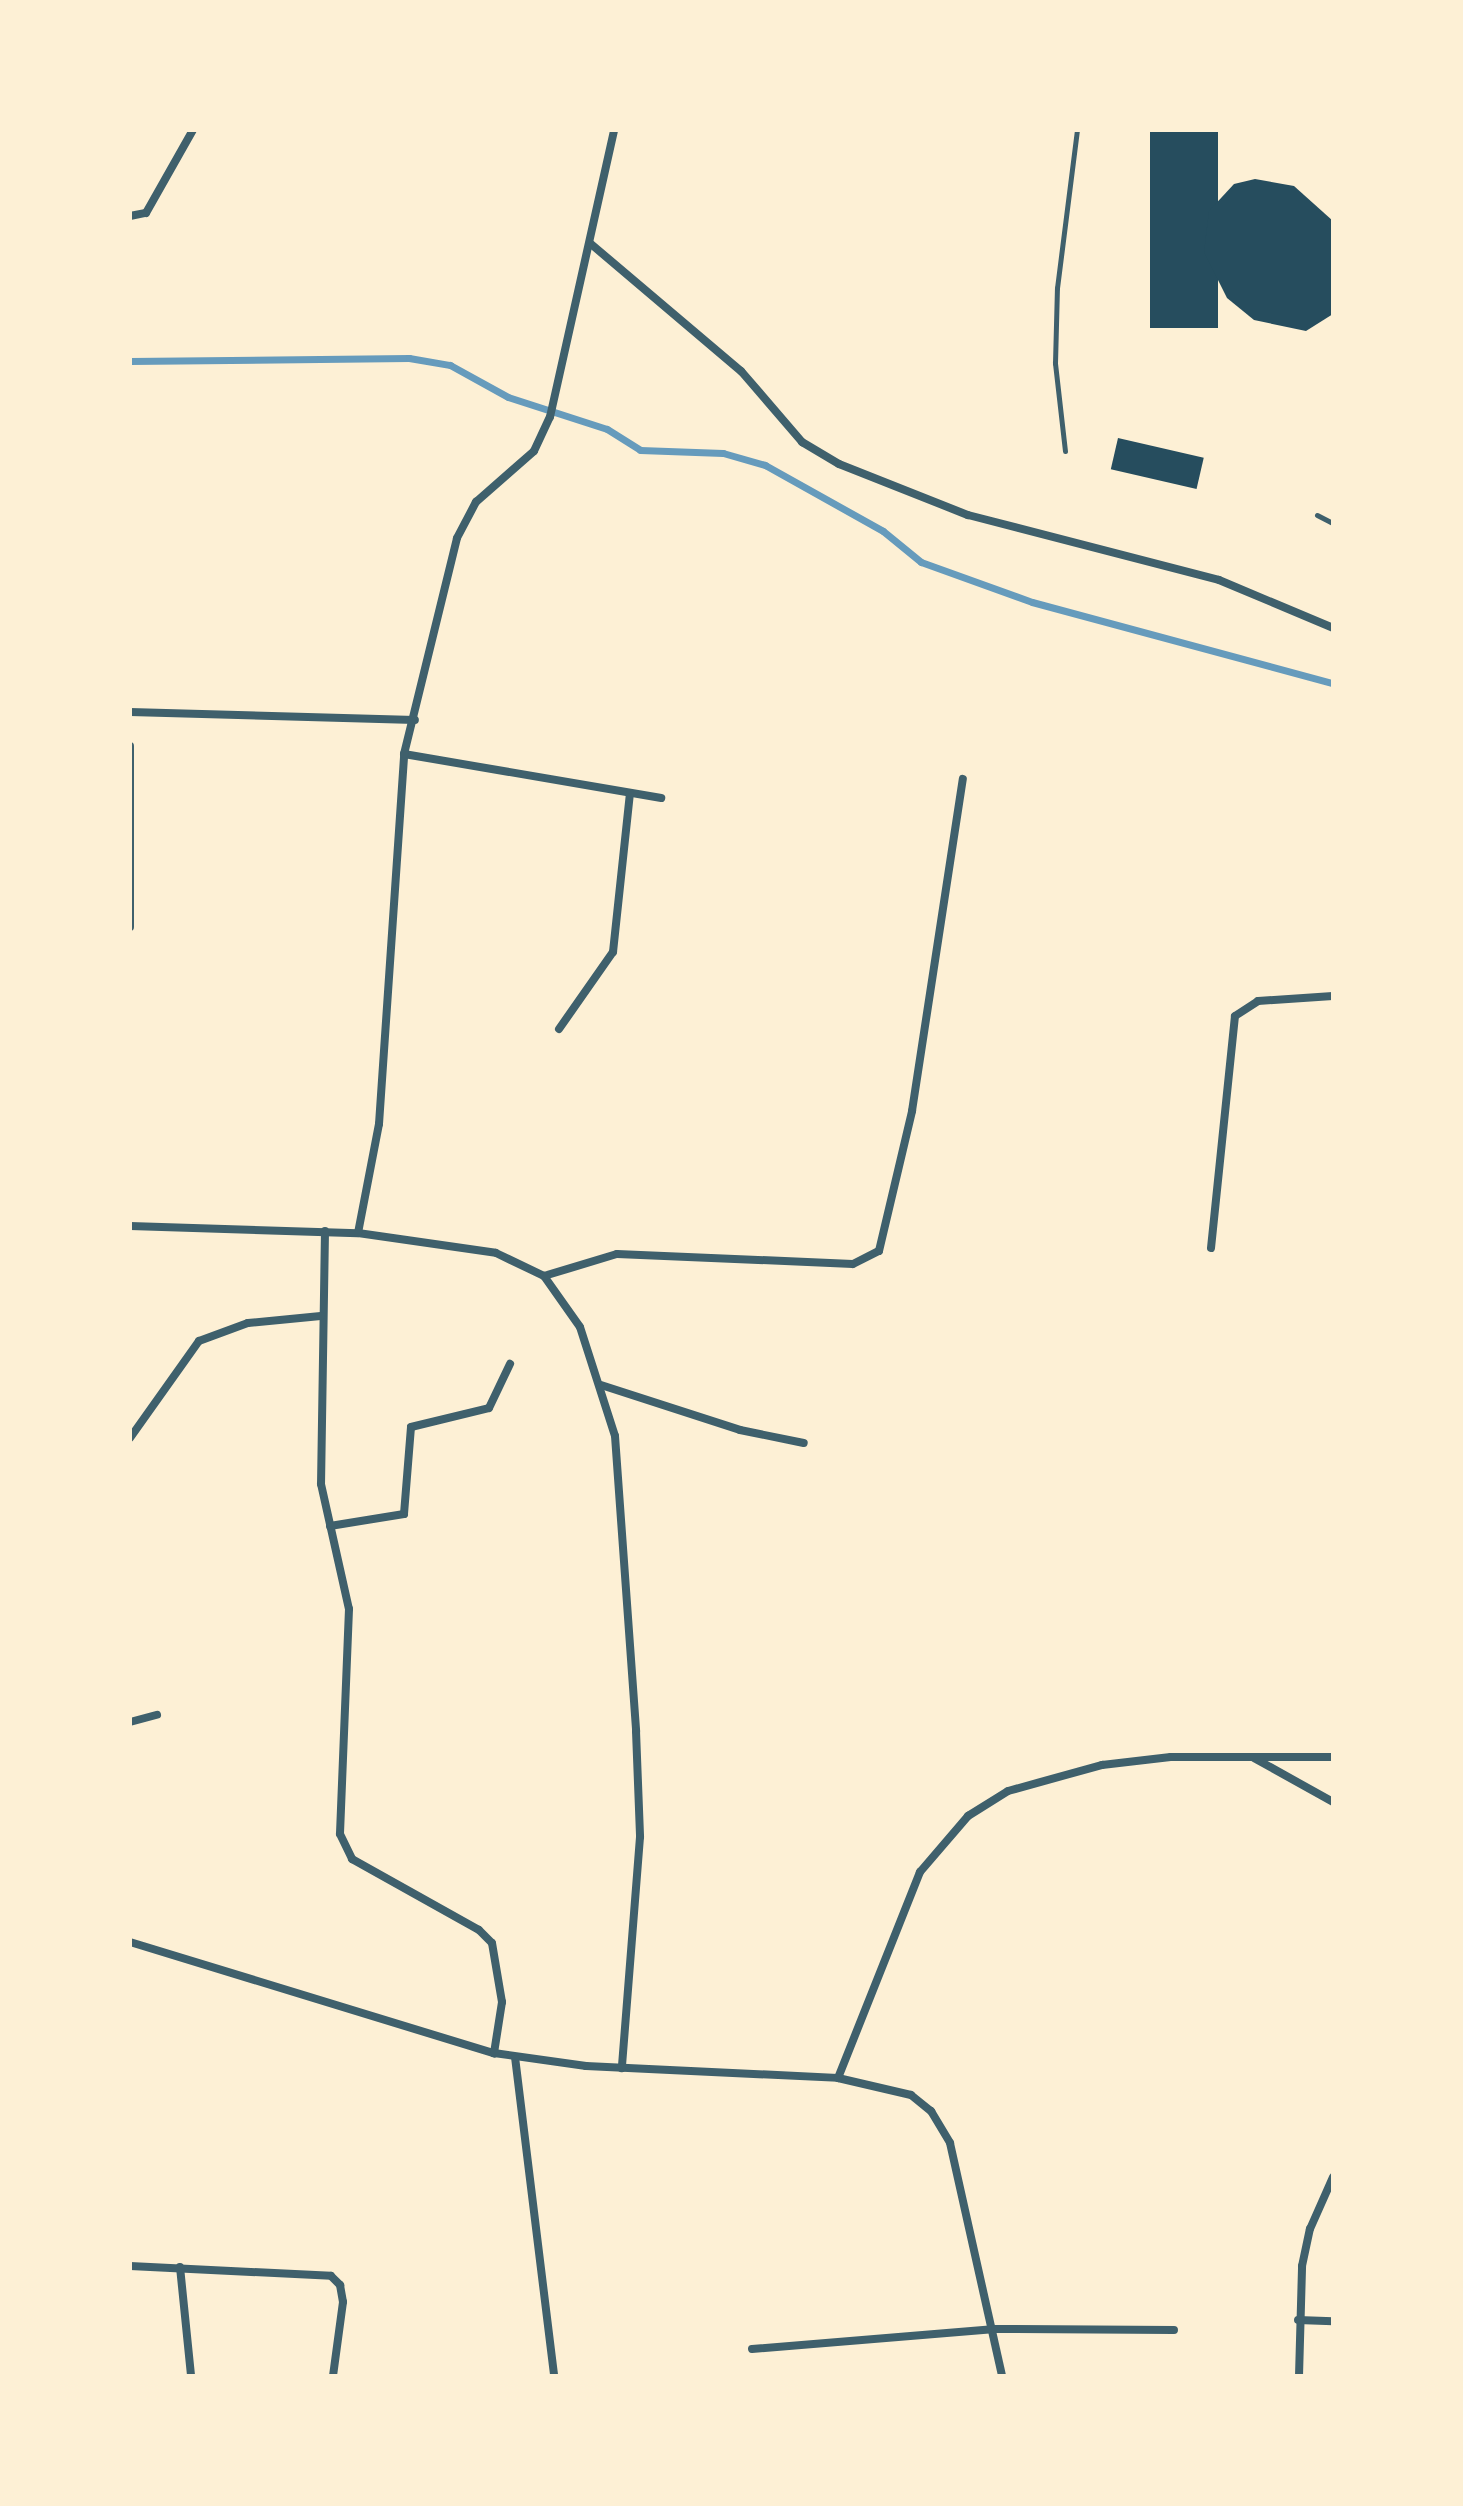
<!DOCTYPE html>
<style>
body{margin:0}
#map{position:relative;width:1463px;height:2506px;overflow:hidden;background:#fdf0d5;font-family:Roboto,sans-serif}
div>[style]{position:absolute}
.stream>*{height:7px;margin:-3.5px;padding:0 3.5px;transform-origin:3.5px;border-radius:3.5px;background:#669bbc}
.building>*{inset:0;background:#264d5e;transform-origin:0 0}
.service>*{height:5px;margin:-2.5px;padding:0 2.5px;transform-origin:2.5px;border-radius:2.5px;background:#3f606c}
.minor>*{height:8px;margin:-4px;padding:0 4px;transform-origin:4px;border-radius:4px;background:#3f606c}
span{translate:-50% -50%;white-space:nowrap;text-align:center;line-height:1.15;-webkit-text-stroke:8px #fdf0d5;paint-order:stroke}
.frame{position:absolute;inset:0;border:132px solid #fdf0d5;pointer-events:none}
</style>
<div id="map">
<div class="stream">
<i style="left:130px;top:361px;width:279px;rotate:-0.6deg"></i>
<i style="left:409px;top:358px;width:42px;rotate:9.7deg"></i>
<i style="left:450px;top:365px;width:66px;rotate:28.9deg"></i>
<i style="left:508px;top:397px;width:104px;rotate:17.9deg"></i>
<i style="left:607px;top:429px;width:39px;rotate:32deg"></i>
<i style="left:640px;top:450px;width:83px;rotate:2.1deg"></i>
<i style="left:723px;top:453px;width:44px;rotate:15.9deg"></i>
<i style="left:765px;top:465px;width:135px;rotate:29.2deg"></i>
<i style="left:883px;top:531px;width:49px;rotate:39.2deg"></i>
<i style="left:921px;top:562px;width:118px;rotate:19.8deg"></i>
<i style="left:1032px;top:602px;width:312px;rotate:15.1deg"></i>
</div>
<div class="building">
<i style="left:1150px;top:130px;width:68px;height:198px"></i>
<i style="clip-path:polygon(1255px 179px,1294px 186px,1333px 221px,1333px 314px,1306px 331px,1254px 320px,1227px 298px,1204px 252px,1209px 211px,1234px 184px)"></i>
<i style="left:1118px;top:438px;width:88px;height:32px;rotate:13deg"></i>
</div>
<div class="service">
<i style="left:1065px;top:451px;width:89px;rotate:-96.5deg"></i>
<i style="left:1055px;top:363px;width:75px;rotate:-88.5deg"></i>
<i style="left:1057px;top:288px;width:159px;rotate:-82.8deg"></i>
<i style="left:1317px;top:515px;width:18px;rotate:27deg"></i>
</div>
<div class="minor">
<i style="left:130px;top:216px;width:16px;rotate:-11deg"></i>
<i style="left:146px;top:213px;width:95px;rotate:-60.5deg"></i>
<i style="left:591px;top:244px;width:197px;rotate:40.3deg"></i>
<i style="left:741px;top:371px;width:94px;rotate:49.3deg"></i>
<i style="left:802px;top:442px;width:43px;rotate:30.7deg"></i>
<i style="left:839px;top:464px;width:139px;rotate:21.6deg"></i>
<i style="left:968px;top:515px;width:259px;rotate:14.5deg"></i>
<i style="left:1219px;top:580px;width:124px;rotate:22.8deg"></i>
<i style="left:130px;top:712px;width:285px;rotate:1.6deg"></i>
<i style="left:130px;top:746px;width:181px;rotate:90deg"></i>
<i style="left:404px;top:754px;width:261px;rotate:9.7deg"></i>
<i style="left:559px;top:1029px;width:94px;rotate:-55deg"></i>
<i style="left:613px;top:952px;width:160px;rotate:-83.9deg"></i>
<i style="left:130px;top:1226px;width:228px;rotate:1.8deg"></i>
<i style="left:358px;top:1233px;width:139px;rotate:8.2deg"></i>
<i style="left:496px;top:1253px;width:53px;rotate:25.6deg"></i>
<i style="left:544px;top:1276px;width:62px;rotate:54.8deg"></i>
<i style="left:580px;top:1327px;width:114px;rotate:72.2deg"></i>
<i style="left:615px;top:1436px;width:296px;rotate:85.9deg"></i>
<i style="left:636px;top:1731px;width:106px;rotate:87.8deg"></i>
<i style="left:640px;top:1837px;width:232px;rotate:94.5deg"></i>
<i style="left:325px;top:1231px;width:253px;rotate:90.9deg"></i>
<i style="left:321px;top:1484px;width:128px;rotate:77.4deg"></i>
<i style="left:349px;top:1609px;width:225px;rotate:92.3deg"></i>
<i style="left:340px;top:1834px;width:28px;rotate:64deg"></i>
<i style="left:352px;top:1859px;width:145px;rotate:29.2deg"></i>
<i style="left:479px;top:1930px;width:18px;rotate:45deg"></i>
<i style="left:492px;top:1943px;width:60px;rotate:80.4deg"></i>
<i style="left:502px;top:2002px;width:52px;rotate:98.9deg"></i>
<i style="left:358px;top:1233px;width:111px;rotate:-79.1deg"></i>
<i style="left:379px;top:1124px;width:371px;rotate:-86.1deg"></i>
<i style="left:404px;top:754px;width:222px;rotate:-76.2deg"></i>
<i style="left:457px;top:538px;width:41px;rotate:-62.2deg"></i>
<i style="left:476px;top:502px;width:77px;rotate:-41.3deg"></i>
<i style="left:534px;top:451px;width:38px;rotate:-65deg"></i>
<i style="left:550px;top:417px;width:294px;rotate:-77.4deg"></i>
<i style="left:1211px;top:1248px;width:233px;rotate:-84.1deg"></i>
<i style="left:1235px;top:1016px;width:27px;rotate:-33deg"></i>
<i style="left:1258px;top:1001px;width:75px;rotate:-3.8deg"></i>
<i style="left:544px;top:1276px;width:76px;rotate:-16.8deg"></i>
<i style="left:617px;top:1254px;width:236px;rotate:2.4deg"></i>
<i style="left:853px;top:1264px;width:29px;rotate:-27deg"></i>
<i style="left:879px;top:1251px;width:144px;rotate:-76.7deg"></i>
<i style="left:912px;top:1111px;width:336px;rotate:-81.3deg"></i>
<i style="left:601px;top:1385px;width:146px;rotate:17.9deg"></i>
<i style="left:740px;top:1430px;width:65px;rotate:11.5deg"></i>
<i style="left:130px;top:1438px;width:119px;rotate:-54.6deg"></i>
<i style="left:199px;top:1341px;width:52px;rotate:-20.2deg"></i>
<i style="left:248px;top:1323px;width:73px;rotate:-5.5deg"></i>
<i style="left:330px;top:1526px;width:75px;rotate:-9.2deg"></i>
<i style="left:404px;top:1514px;width:87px;rotate:-85.4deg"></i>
<i style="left:411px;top:1427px;width:80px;rotate:-13.7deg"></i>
<i style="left:489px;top:1408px;width:49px;rotate:-64.5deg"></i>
<i style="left:130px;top:1722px;width:28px;rotate:-15deg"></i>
<i style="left:1254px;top:1758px;width:90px;rotate:29.1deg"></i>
<i style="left:130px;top:1942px;width:381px;rotate:17deg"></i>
<i style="left:494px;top:2053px;width:93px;rotate:8deg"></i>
<i style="left:586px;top:2066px;width:252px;rotate:2.7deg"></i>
<i style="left:838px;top:2078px;width:75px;rotate:13.1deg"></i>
<i style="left:911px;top:2095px;width:26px;rotate:39deg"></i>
<i style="left:931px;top:2111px;width:37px;rotate:59deg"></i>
<i style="left:950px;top:2143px;width:239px;rotate:77.4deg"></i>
<i style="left:515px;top:2057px;width:321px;rotate:83deg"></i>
<i style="left:838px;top:2078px;width:222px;rotate:-68.3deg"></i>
<i style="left:920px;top:1872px;width:74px;rotate:-49.4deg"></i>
<i style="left:968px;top:1816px;width:47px;rotate:-32deg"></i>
<i style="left:1008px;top:1791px;width:98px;rotate:-15.5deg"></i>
<i style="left:1102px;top:1765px;width:69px;rotate:-6.6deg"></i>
<i style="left:1171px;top:1757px;width:162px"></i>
<i style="left:130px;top:2266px;width:201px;rotate:2.8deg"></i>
<i style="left:331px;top:2276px;width:13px;rotate:45deg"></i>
<i style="left:340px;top:2285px;width:17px;rotate:80deg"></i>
<i style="left:343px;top:2302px;width:75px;rotate:97.7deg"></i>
<i style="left:180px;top:2267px;width:110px;rotate:84.2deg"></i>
<i style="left:1298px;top:2320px;width:35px;rotate:2deg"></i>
<i style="left:752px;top:2349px;width:244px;rotate:-4.7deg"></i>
<i style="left:995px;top:2329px;width:179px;rotate:0.3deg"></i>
<i style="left:1299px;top:2376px;width:110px;rotate:-88.4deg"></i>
<i style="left:1302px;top:2266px;width:38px;rotate:-78deg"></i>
<i style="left:1310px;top:2229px;width:57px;rotate:-66.1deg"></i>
</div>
<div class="frame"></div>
</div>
